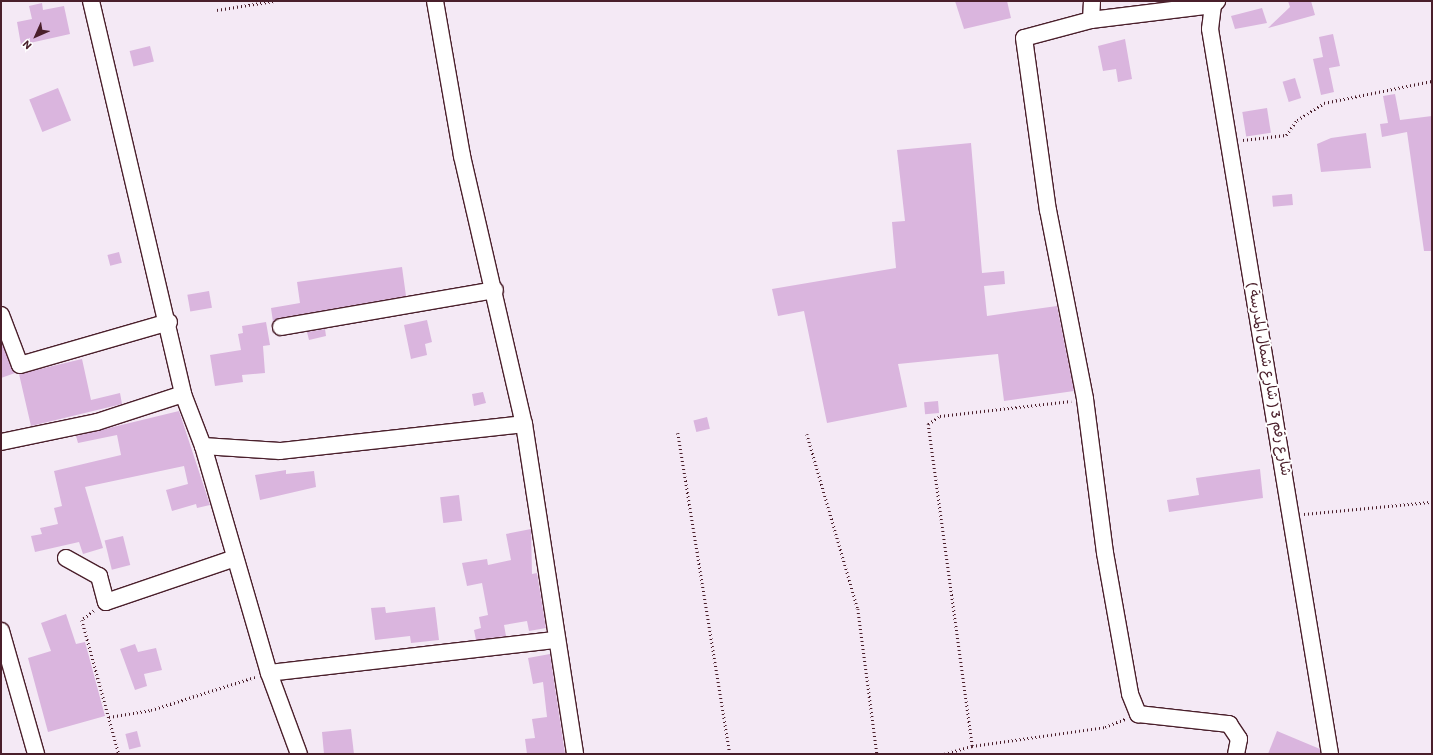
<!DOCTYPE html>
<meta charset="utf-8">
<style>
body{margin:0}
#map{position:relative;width:1433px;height:755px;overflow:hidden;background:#f4e9f5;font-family:Itim,"Playpen Sans Arabic",sans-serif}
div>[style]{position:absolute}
.building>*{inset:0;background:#dab5de;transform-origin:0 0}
.path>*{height:2.5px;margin-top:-1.25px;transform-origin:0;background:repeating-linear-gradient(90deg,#4a1f2b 0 1px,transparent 0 4px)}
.roads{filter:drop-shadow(1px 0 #4a1f2b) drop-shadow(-1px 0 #4a1f2b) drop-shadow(0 1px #4a1f2b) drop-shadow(0 -1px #4a1f2b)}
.minor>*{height:16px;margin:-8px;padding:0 8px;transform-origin:8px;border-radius:8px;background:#fff}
span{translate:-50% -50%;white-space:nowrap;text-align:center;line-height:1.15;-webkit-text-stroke:4px #fff;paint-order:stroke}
.street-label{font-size:14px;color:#4a1f2b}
.frame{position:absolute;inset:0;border:2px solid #4a1f2b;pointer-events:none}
.north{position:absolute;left:16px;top:16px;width:40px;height:40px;-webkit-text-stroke:3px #fff;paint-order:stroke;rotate:225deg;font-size:11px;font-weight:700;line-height:16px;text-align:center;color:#4a1f2b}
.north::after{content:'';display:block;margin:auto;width:14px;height:18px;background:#4a1f2b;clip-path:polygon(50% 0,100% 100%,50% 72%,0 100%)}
</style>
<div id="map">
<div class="building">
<i style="clip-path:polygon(955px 1px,1007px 1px,1011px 18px,964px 29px)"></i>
<i style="clip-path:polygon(1288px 1px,1311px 1px,1315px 15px,1268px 28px,1290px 7px)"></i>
<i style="clip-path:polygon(42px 3px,43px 10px,64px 6px,70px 34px,21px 45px,17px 22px,32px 19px,29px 6px)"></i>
<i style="clip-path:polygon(1262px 8px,1267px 23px,1235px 29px,1231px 16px)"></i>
<i style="clip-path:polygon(1333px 34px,1340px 66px,1329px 68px,1334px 92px,1321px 95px,1313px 59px,1323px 57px,1319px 37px)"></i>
<i style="clip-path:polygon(1125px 39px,1132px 79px,1118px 82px,1116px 69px,1103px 71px,1098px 46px)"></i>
<i style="left:150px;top:46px;width:16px;height:21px;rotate:76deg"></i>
<i style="left:1295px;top:78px;width:21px;height:13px;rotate:73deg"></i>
<i style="left:58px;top:88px;width:35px;height:31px;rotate:68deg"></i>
<i style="clip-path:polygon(1395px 94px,1400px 120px,1432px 116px,1432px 251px,1424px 251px,1407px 132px,1382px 137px,1380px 124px,1388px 123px,1383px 96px)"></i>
<i style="left:1267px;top:108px;width:25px;height:25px;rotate:81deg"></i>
<i style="clip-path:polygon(1366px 133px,1371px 168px,1321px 172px,1317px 144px,1331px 138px)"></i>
<i style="clip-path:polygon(971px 143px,982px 273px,1004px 271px,1005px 284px,984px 286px,987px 316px,1057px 306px,1074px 391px,1004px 401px,998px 354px,898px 364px,907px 407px,827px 423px,804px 311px,778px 316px,772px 289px,896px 268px,892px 222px,905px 221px,897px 150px)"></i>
<i style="left:1292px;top:194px;width:11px;height:20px;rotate:85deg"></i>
<i style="left:119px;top:252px;width:11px;height:12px;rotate:75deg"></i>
<i style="clip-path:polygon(402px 267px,406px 296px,279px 318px,273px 322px,271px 308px,300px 303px,297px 282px)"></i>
<i style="left:209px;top:291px;width:17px;height:22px;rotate:80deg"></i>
<i style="clip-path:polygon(427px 320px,432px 342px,425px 344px,427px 355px,411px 359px,404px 325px)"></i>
<i style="clip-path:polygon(266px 322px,270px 345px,263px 346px,265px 373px,242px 375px,243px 382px,215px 386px,210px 355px,241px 350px,238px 334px,243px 333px,242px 326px)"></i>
<i style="clip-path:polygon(325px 329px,326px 336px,309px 340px,307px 332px)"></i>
<i style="clip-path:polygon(1px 342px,15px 373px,1px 378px)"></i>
<i style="clip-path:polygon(82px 359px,91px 400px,120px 393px,122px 404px,31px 426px,19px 374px)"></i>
<i style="clip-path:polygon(483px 392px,486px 403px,474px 406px,472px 394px)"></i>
<i style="left:938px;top:401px;width:12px;height:14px;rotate:85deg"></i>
<i style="clip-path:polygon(179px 411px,210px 505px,197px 508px,196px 504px,172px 511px,166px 490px,188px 484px,184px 466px,85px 487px,103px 548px,83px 554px,79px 542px,35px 552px,31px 536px,42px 534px,40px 528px,58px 524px,54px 508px,62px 506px,54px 471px,121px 455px,117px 435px,78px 443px,76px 436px)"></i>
<i style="left:707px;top:417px;width:12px;height:14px;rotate:76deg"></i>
<i style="clip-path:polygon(1260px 469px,1263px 498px,1169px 512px,1167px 500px,1199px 495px,1196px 478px)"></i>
<i style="clip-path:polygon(286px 470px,286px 474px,314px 471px,316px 487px,260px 500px,255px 475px)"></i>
<i style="left:459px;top:495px;width:26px;height:19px;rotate:83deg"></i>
<i style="clip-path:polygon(531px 529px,532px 574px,537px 573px,546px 628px,529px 631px,527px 621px,504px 625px,506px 636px,476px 640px,474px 630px,481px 628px,479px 617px,488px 615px,482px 583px,467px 586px,462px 563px,487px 559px,488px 565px,511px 560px,506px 534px)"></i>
<i style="left:123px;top:536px;width:30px;height:19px;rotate:76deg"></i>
<i style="clip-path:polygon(385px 607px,386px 613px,435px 607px,439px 640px,411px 643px,410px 636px,375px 640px,371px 608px)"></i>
<i style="clip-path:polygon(66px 614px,76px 644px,85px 642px,105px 716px,48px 732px,28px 658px,51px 651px,41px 623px)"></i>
<i style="clip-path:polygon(135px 644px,138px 652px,156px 648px,162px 670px,144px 674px,147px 686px,135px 690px,120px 649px)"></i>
<i style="clip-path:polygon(550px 654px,565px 754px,527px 754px,525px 739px,535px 738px,532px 719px,547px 717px,543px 682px,533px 684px,528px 658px)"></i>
<i style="clip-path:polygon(351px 729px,354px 754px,324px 754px,322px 732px)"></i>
<i style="left:137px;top:731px;width:16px;height:12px;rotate:76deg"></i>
<i style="clip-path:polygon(1277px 731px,1320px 749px,1320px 754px,1268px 754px)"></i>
</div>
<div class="path">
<i style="left:217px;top:10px;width:58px;rotate:-9deg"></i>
<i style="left:1243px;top:140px;width:43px;rotate:-6.6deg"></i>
<i style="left:1286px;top:135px;width:19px;rotate:-54deg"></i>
<i style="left:1297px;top:120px;width:32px;rotate:-32deg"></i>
<i style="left:1324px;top:103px;width:110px;rotate:-11.5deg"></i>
<i style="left:678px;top:433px;width:325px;rotate:80.8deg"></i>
<i style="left:807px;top:434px;width:182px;rotate:73.8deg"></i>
<i style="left:858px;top:609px;width:146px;rotate:82.5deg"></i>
<i style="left:1304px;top:514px;width:129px;rotate:-5.4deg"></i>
<i style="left:94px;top:611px;width:15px;rotate:143deg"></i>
<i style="left:82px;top:620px;width:139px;rotate:74.6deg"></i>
<i style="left:109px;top:717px;width:43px;rotate:-9.5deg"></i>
<i style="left:151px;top:710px;width:109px;rotate:-17.6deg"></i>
<i style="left:972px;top:746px;width:325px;rotate:-97.8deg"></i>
<i style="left:928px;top:424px;width:14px;rotate:-34deg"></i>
<i style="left:940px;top:416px;width:132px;rotate:-6.5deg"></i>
<i style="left:944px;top:754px;width:29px;rotate:-16deg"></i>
<i style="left:972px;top:746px;width:134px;rotate:-8.1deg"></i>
<i style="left:1105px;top:727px;width:22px;rotate:-22deg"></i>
</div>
<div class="roads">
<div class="minor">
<i style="left:91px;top:1px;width:404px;rotate:76.8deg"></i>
<i style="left:183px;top:394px;width:56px;rotate:69deg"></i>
<i style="left:203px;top:446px;width:236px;rotate:73.8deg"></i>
<i style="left:269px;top:673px;width:86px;rotate:69.7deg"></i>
<i style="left:435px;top:1px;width:157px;rotate:80.1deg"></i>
<i style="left:462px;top:156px;width:275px;rotate:77deg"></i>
<i style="left:524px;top:424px;width:334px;rotate:81.2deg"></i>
<i style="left:1092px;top:1px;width:19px;rotate:93deg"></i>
<i style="left:1091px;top:20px;width:69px;rotate:165deg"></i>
<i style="left:1024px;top:38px;width:174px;rotate:82.1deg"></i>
<i style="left:1048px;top:210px;width:193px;rotate:78.9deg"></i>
<i style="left:1085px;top:399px;width:155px;rotate:82.6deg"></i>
<i style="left:1105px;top:553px;width:143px;rotate:79.9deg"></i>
<i style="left:1130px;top:694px;width:22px;rotate:68deg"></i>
<i style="left:1138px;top:714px;width:92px;rotate:6.3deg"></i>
<i style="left:1229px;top:724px;width:18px;rotate:56deg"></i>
<i style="left:1239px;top:739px;width:15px;rotate:101deg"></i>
<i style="left:1213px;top:5px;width:24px;rotate:97deg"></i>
<i style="left:1210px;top:29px;width:735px;rotate:80.6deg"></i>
<i style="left:1091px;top:20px;width:123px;rotate:-7deg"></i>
<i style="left:1213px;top:5px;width:6px;rotate:-45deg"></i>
<i style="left:1px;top:315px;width:53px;rotate:69.2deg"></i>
<i style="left:20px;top:365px;width:155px;rotate:-16.1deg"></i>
<i style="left:281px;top:327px;width:217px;rotate:-9.8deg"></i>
<i style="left:1px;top:442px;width:98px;rotate:-11.8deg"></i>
<i style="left:97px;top:422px;width:90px;rotate:-18deg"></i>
<i style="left:203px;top:446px;width:77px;rotate:3.7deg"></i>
<i style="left:280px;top:451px;width:245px;rotate:-6.3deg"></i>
<i style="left:66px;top:558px;width:38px;rotate:29deg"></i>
<i style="left:99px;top:576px;width:27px;rotate:75deg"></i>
<i style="left:106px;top:602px;width:136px;rotate:-18.8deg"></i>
<i style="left:1px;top:631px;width:128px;rotate:74.1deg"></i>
<i style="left:269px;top:673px;width:288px;rotate:-6.6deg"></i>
</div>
</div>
<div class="street-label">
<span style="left:1269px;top:379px;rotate:80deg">شارع رقم 3 ( شارع شمال المدرسة )</span>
</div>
<div class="frame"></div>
<div class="north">N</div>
</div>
